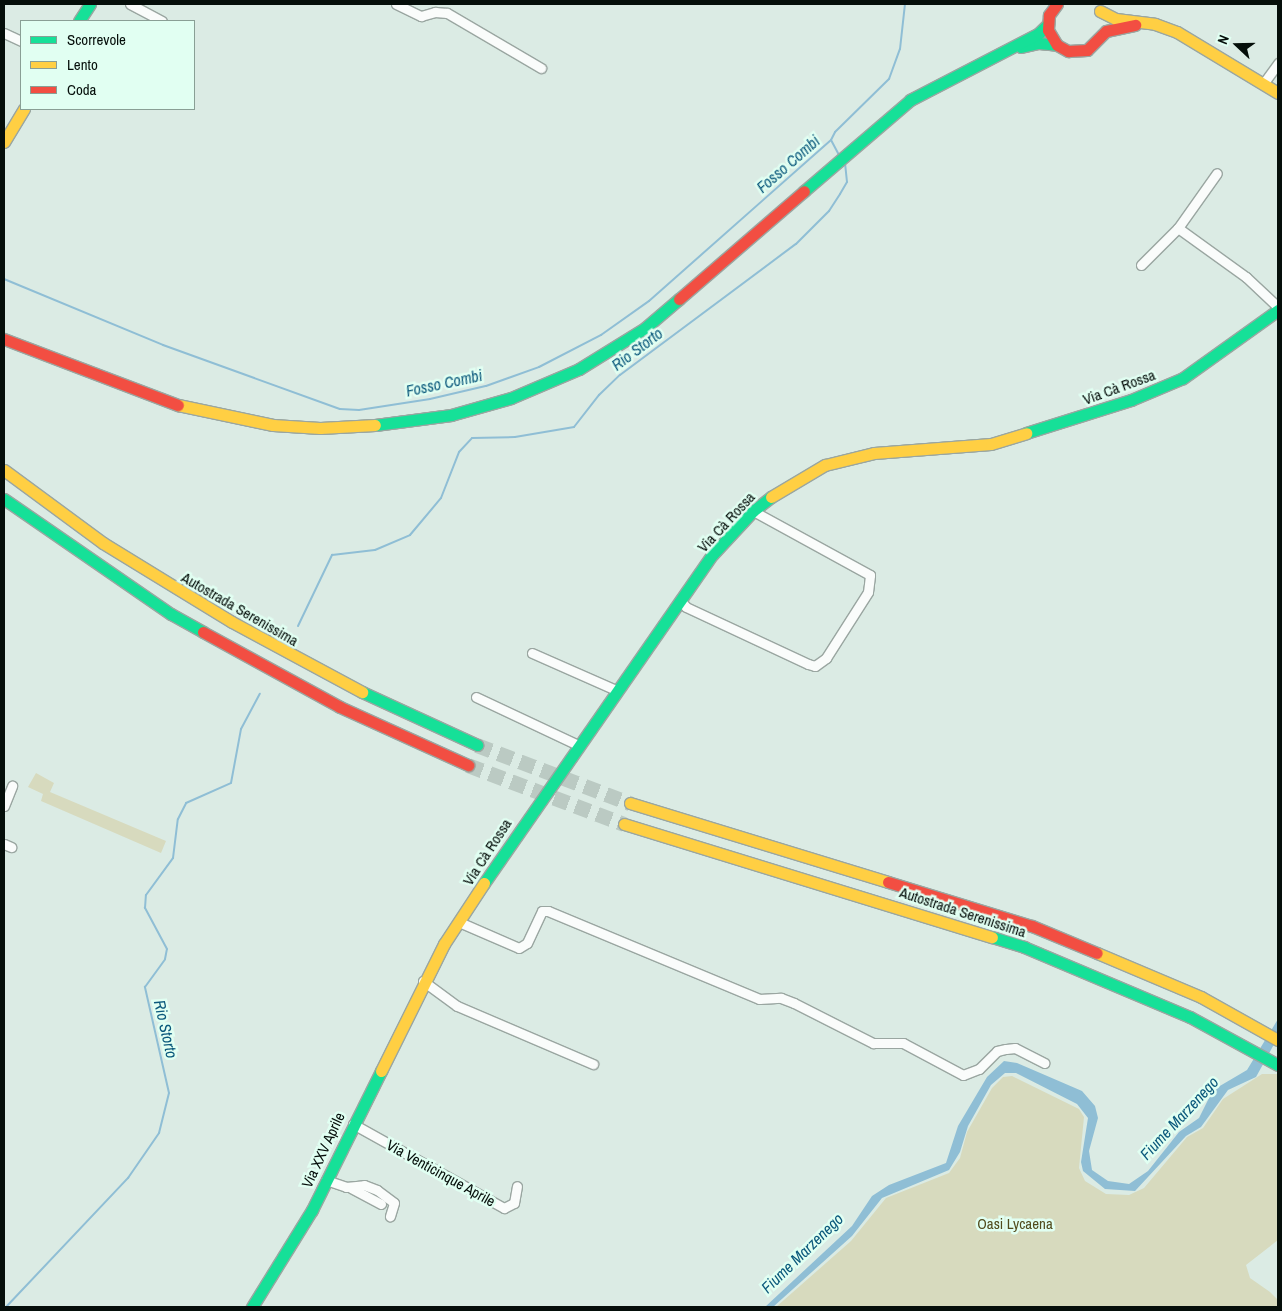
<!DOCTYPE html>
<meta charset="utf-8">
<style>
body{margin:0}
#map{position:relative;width:1282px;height:1311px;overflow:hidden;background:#dbebe4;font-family:"Archivo Narrow",sans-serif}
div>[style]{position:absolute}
.green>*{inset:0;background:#d7dabe}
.water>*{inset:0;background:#8fbed5}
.stream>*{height:2px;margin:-1px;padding:0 1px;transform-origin:1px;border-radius:1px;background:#8fbed5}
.highway-tunnel>*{height:15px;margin-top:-7.5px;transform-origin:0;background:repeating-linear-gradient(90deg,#bbcac3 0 15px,transparent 0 23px)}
.roads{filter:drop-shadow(1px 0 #9aa6a1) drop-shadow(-1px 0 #9aa6a1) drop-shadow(0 1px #9aa6a1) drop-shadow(0 -1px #9aa6a1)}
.street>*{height:9px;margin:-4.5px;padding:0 4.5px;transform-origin:4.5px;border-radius:4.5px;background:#fafcfb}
.fast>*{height:11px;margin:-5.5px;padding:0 5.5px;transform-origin:5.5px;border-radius:5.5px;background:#16e098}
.slow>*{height:11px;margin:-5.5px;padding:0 5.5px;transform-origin:5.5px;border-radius:5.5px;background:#ffcf43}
.jam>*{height:11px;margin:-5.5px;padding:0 5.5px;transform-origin:5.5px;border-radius:5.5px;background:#f24e42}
span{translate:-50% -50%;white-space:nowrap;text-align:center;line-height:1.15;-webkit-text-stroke:5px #e1fff2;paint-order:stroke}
.street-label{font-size:15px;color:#050e0a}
.park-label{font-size:15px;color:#514b1c}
.water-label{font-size:16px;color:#0b597c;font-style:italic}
.frame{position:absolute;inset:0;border:5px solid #050e0a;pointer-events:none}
.legend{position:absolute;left:20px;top:20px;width:175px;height:90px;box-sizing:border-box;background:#e1fff2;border:1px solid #899f95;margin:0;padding:6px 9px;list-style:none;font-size:15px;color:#050e0a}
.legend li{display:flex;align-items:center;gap:10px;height:25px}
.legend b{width:25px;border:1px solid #899f95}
.north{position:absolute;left:1212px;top:20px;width:50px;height:50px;-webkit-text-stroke:4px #e1fff2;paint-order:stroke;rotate:291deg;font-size:14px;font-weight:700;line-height:20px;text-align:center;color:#050e0a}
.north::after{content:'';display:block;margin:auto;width:18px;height:22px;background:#050e0a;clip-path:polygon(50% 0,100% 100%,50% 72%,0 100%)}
</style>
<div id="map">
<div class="green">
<i style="clip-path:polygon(36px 773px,54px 783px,50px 792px,166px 841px,161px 853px,41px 801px,43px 794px,28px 787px)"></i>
<i style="clip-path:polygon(1262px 1074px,1278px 1074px,1278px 1240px,1246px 1265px,1250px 1278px,1270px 1292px,1278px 1300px,1278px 1307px,776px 1307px,851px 1241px,886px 1198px,949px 1173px,960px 1158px,967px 1132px,992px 1088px,1003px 1077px,1012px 1076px,1079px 1109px,1084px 1117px,1079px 1168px,1085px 1181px,1106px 1194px,1129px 1195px,1144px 1188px,1187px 1137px,1203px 1128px,1223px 1099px)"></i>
</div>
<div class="water">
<i style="clip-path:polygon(1278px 1019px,1278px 1037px,1256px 1077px,1228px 1090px,1201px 1127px,1186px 1136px,1135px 1191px,1105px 1189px,1083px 1171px,1081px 1162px,1088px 1118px,1077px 1104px,1016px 1073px,1005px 1073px,991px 1085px,968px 1126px,960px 1152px,949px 1170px,882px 1198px,852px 1236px,773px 1307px,765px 1307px,852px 1226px,872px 1196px,889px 1185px,946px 1163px,958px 1126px,987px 1077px,1004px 1061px,1017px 1063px,1082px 1091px,1095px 1106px,1098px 1118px,1089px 1151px,1092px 1170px,1108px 1181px,1129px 1184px,1148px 1171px,1179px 1132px,1199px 1118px,1213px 1090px,1247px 1070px)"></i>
</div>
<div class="stream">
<i style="left:839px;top:155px;width:17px;rotate:-118deg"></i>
<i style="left:831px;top:140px;width:9px;rotate:-63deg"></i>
<i style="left:835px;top:132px;width:76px;rotate:-44.5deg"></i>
<i style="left:889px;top:79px;width:32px;rotate:-70deg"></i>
<i style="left:900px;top:49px;width:45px;rotate:-83.7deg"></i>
<i style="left:4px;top:279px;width:172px;rotate:22.5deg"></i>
<i style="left:163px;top:345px;width:188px;rotate:19.9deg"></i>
<i style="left:340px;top:409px;width:19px;rotate:3deg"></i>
<i style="left:359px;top:410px;width:72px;rotate:-8.8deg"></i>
<i style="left:430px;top:399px;width:57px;rotate:-13.1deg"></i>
<i style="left:486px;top:386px;width:56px;rotate:-19.7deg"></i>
<i style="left:539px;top:367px;width:70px;rotate:-27.3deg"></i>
<i style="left:601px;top:335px;width:59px;rotate:-35.3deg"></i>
<i style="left:649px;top:301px;width:243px;rotate:-41.5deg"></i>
<i style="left:298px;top:626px;width:79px;rotate:-64.4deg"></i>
<i style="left:332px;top:555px;width:43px;rotate:-6.6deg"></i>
<i style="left:375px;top:550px;width:38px;rotate:-23deg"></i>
<i style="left:410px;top:535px;width:48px;rotate:-50deg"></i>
<i style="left:441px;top:498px;width:49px;rotate:-68.6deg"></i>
<i style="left:459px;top:452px;width:19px;rotate:-47deg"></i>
<i style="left:472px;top:438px;width:43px;rotate:-1.3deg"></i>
<i style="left:515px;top:437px;width:60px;rotate:-9.6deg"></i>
<i style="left:574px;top:427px;width:41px;rotate:-52deg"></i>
<i style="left:599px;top:395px;width:29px;rotate:-44deg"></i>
<i style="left:620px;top:375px;width:219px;rotate:-36.7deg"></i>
<i style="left:796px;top:244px;width:47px;rotate:-45deg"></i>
<i style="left:829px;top:211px;width:20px;rotate:-57deg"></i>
<i style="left:840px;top:194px;width:14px;rotate:-60deg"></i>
<i style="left:847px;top:182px;width:19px;rotate:-96deg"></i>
<i style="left:6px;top:1307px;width:178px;rotate:-46.6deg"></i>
<i style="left:128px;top:1178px;width:55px;rotate:-55.4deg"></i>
<i style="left:159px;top:1133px;width:41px;rotate:-76deg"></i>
<i style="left:169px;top:1093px;width:109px;rotate:-102.8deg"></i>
<i style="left:145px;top:987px;width:34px;rotate:-54deg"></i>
<i style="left:165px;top:959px;width:10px;rotate:-79deg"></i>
<i style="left:167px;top:949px;width:47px;rotate:-118.2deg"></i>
<i style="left:145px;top:908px;width:13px;rotate:-86deg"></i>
<i style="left:146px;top:895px;width:46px;rotate:-53.9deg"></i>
<i style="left:173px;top:858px;width:39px;rotate:-83deg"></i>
<i style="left:178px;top:819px;width:18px;rotate:-63deg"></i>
<i style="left:186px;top:803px;width:49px;rotate:-24deg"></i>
<i style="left:231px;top:783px;width:55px;rotate:-79.5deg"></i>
<i style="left:241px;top:729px;width:40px;rotate:-62deg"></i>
</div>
<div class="highway-tunnel">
<i style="left:477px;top:745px;width:164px;rotate:20.8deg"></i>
<i style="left:468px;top:765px;width:167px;rotate:20.7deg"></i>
</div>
<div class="roads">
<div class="street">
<i style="left:130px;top:4px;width:36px;rotate:28deg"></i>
<i style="left:396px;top:4px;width:28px;rotate:26deg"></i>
<i style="left:421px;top:16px;width:15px;rotate:-16deg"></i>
<i style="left:435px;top:12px;width:12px;rotate:5deg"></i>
<i style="left:447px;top:13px;width:109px;rotate:30.3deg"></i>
<i style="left:4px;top:33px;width:19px;rotate:25deg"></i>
<i style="left:1263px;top:84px;width:26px;rotate:-54deg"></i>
<i style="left:1178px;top:228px;width:67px;rotate:-54.7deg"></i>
<i style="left:1141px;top:265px;width:52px;rotate:-45deg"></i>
<i style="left:1178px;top:228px;width:84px;rotate:35.8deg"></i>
<i style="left:1246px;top:277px;width:44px;rotate:43.2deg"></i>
<i style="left:680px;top:600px;width:9px;rotate:49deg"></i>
<i style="left:686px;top:607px;width:135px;rotate:25deg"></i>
<i style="left:808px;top:664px;width:7px;rotate:16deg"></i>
<i style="left:815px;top:666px;width:14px;rotate:-36deg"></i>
<i style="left:826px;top:658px;width:78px;rotate:-57.5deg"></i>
<i style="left:868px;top:592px;width:17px;rotate:-83deg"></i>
<i style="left:870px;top:575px;width:133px;rotate:-151.3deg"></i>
<i style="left:532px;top:653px;width:92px;rotate:23.8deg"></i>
<i style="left:476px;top:697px;width:113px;rotate:25.2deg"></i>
<i style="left:4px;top:806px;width:22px;rotate:-68deg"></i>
<i style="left:4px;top:844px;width:8px;rotate:23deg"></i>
<i style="left:459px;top:922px;width:65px;rotate:23.4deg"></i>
<i style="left:519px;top:948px;width:9px;rotate:-32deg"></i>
<i style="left:527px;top:943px;width:35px;rotate:-65deg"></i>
<i style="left:542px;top:911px;width:6px"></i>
<i style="left:548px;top:911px;width:229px;rotate:22.6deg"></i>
<i style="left:759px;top:999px;width:22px;rotate:-3deg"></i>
<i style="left:781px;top:998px;width:14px;rotate:21deg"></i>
<i style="left:794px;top:1003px;width:89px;rotate:26.9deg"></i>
<i style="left:873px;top:1043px;width:30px"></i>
<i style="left:903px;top:1043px;width:68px;rotate:28.1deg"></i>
<i style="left:963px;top:1075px;width:17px;rotate:-21deg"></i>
<i style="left:979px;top:1069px;width:25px;rotate:-45deg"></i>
<i style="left:997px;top:1051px;width:9px;rotate:-13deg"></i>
<i style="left:1006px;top:1049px;width:9px;rotate:-6deg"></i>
<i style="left:1015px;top:1048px;width:33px;rotate:27deg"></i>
<i style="left:423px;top:981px;width:42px;rotate:36.3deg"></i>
<i style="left:457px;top:1006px;width:148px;rotate:23.1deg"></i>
<i style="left:353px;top:1124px;width:173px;rotate:29.1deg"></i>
<i style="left:504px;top:1208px;width:11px;rotate:-27deg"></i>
<i style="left:514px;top:1203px;width:17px;rotate:-80deg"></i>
<i style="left:326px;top:1180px;width:21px;rotate:19deg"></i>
<i style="left:346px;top:1187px;width:18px;rotate:-6deg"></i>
<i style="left:364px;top:1185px;width:14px;rotate:21deg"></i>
<i style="left:377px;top:1190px;width:21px;rotate:37deg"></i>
<i style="left:394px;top:1203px;width:14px;rotate:107deg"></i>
<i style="left:351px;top:1188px;width:34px;rotate:28deg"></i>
</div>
<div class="fast">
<i style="left:79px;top:21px;width:20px;rotate:-57deg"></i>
<i style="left:1021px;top:47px;width:18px;rotate:-13deg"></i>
<i style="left:1039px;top:43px;width:18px;rotate:6deg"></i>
<i style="left:804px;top:191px;width:140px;rotate:-40.6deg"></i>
<i style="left:910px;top:100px;width:145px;rotate:-27.4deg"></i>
<i style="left:1039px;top:33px;width:13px;rotate:-45deg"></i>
<i style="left:375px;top:425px;width:77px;rotate:-7.5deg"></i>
<i style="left:451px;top:415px;width:62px;rotate:-15.8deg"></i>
<i style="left:511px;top:398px;width:74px;rotate:-23.1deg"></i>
<i style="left:579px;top:369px;width:78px;rotate:-31.8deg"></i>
<i style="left:645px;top:328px;width:45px;rotate:-40.5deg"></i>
<i style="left:1026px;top:433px;width:110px;rotate:-17.4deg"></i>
<i style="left:1131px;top:400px;width:56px;rotate:-22.9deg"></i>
<i style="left:1183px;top:378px;width:117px;rotate:-35.6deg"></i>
<i style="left:4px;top:499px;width:203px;rotate:34.6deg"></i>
<i style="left:171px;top:614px;width:37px;rotate:29deg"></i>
<i style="left:362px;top:692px;width:127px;rotate:24.7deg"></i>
<i style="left:484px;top:883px;width:401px;rotate:-55.2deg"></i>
<i style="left:713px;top:554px;width:59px;rotate:-47.1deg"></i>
<i style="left:753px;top:511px;width:23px;rotate:-38deg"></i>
<i style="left:992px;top:937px;width:34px;rotate:17deg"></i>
<i style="left:1024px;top:947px;width:180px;rotate:22.9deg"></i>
<i style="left:1190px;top:1017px;width:100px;rotate:28.6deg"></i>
<i style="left:252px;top:1307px;width:114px;rotate:-58.3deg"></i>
<i style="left:312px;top:1210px;width:155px;rotate:-63.6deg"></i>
</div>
<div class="slow">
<i style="left:1100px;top:11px;width:18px;rotate:27deg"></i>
<i style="left:1116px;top:19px;width:39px;rotate:7deg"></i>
<i style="left:1155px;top:24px;width:23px;rotate:20deg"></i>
<i style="left:1177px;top:32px;width:118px;rotate:31.1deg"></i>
<i style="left:4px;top:142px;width:39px;rotate:-59deg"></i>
<i style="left:178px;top:405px;width:97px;rotate:11.9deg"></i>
<i style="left:273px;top:425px;width:47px;rotate:3.7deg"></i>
<i style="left:320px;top:428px;width:55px;rotate:-3.1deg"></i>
<i style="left:4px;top:470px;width:123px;rotate:36.4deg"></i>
<i style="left:103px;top:543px;width:151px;rotate:31.5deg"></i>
<i style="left:232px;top:622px;width:148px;rotate:28.3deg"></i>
<i style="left:771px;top:497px;width:63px;rotate:-30.7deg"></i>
<i style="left:825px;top:465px;width:50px;rotate:-13.8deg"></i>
<i style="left:874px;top:453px;width:117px;rotate:-4.4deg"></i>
<i style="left:991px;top:444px;width:37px;rotate:-17deg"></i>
<i style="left:630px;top:803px;width:270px;rotate:17deg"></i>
<i style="left:624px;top:824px;width:385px;rotate:17.1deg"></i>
<i style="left:1097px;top:953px;width:113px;rotate:22.9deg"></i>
<i style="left:1201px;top:997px;width:88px;rotate:29.2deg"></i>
<i style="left:381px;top:1071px;width:142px;rotate:-63.6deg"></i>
<i style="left:444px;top:944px;width:73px;rotate:-56.7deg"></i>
</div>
<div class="jam">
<i style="left:1057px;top:4px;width:14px;rotate:126deg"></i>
<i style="left:1049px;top:15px;width:15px;rotate:94deg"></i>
<i style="left:1048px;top:30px;width:17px;rotate:59deg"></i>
<i style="left:1057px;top:45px;width:13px;rotate:29deg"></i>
<i style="left:1068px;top:51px;width:19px;rotate:-3deg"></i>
<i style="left:1087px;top:50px;width:27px;rotate:-45deg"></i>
<i style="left:1106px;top:31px;width:30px;rotate:-12deg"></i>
<i style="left:679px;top:299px;width:165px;rotate:-40.8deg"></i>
<i style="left:4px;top:339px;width:186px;rotate:20.8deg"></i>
<i style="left:203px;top:632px;width:156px;rotate:28.7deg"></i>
<i style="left:340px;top:707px;width:141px;rotate:24.4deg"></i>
<i style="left:888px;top:882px;width:151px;rotate:17deg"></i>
<i style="left:1032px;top:926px;width:70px;rotate:22.6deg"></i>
</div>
</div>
<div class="street-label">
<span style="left:1119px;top:387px;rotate:-20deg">Via Cà Rossa</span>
<span style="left:726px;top:522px;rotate:-47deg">Via Cà Rossa</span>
<span style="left:240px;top:609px;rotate:30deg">Autostrada Serenissima</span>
<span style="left:487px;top:852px;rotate:-57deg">Via Cà Rossa</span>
<span style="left:963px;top:912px;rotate:18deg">Autostrada Serenissima</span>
<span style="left:323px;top:1150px;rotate:-65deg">Via XXV Aprile</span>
<span style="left:441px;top:1173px;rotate:29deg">Via Venticinque Aprile</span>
</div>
<div class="park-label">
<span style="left:1015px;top:1224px">Oasi Lycaena</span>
</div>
<div class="water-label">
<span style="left:788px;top:164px;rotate:-41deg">Fosso Combi</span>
<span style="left:637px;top:349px;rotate:-37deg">Rio Storto</span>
<span style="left:444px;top:383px;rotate:-12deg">Fosso Combi</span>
<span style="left:166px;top:1029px;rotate:77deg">Rio Storto</span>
<span style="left:1179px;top:1118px;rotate:-47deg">Fiume Marzenego</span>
<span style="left:802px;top:1253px;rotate:-44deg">Fiume Marzenego</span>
</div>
<div class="frame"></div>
<ul class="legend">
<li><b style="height:6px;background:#16e098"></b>Scorrevole</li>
<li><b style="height:6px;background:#ffcf43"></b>Lento</li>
<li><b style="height:6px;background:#f24e42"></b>Coda</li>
</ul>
<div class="north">N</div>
</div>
